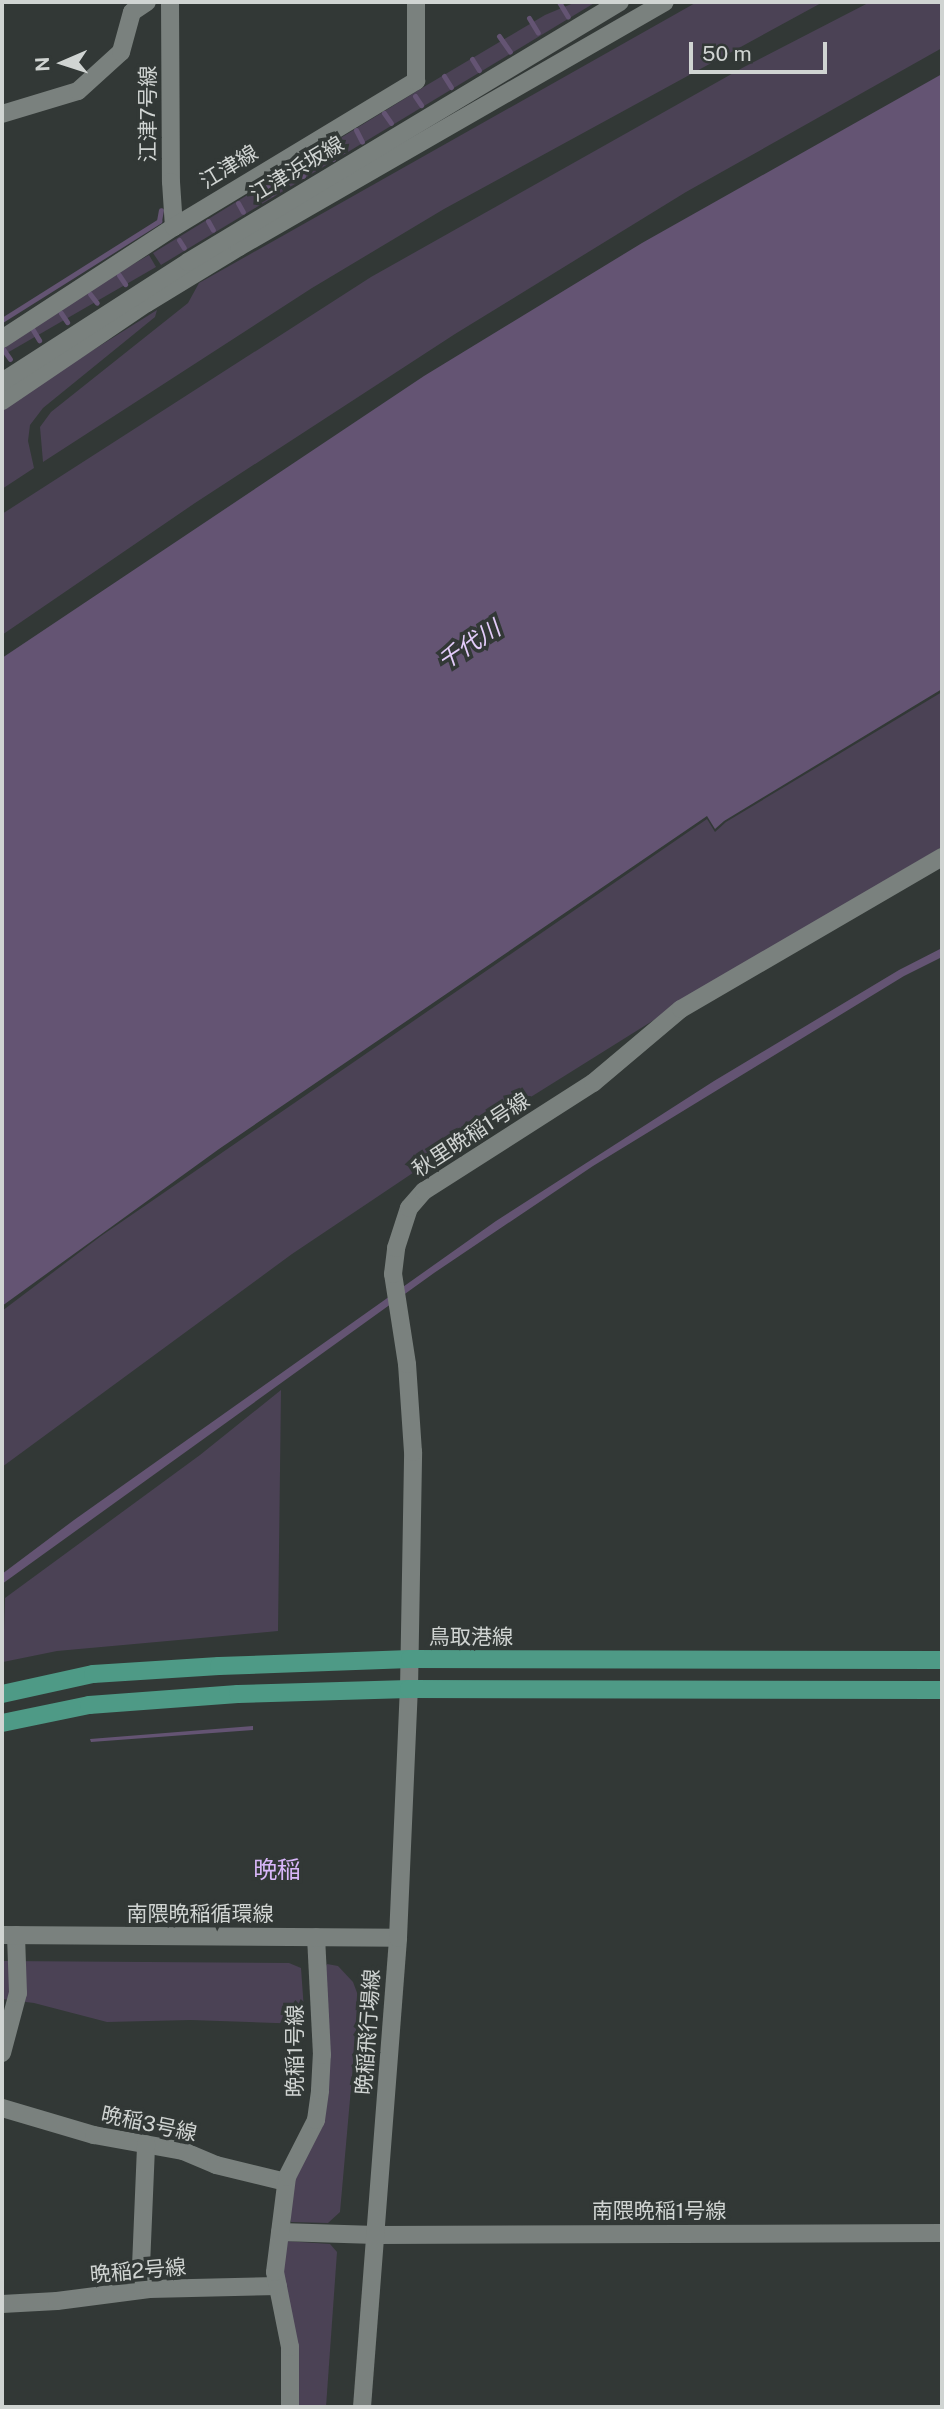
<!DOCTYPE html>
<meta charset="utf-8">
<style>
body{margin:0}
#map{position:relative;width:944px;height:2409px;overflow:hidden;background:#323836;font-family:"Public Sans","Noto Sans JP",sans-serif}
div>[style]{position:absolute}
.green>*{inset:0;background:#4b4255;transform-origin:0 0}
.water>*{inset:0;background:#645473}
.stream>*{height:5px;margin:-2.5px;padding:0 2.5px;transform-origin:2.5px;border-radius:2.5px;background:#645473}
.street>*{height:18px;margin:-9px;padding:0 9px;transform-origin:9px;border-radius:9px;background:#7a817e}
.secondary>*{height:18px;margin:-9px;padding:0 9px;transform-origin:9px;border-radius:9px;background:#7a817e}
.primary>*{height:18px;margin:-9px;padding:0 9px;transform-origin:9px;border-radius:9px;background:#4e9a86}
span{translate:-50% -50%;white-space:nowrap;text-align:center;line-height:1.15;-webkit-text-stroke:7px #323836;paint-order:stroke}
.street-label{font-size:21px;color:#d0d4d2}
.water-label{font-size:23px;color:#e3ccfa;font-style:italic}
.quarter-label{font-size:24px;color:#d8b6f9}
.frame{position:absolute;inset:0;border:4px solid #d0d4d2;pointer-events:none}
.north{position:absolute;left:28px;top:28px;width:70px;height:70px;-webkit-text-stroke:5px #323836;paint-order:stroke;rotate:267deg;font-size:19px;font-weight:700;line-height:28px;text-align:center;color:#d0d4d2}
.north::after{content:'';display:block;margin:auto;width:24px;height:32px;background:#d0d4d2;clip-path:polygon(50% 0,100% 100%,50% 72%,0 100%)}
.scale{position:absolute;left:689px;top:42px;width:138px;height:32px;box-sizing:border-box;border:4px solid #d0d4d2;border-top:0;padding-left:9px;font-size:21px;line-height:24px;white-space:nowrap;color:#d0d4d2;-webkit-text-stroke:5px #323836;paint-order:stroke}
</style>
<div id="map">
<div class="green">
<i style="clip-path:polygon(576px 2px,596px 2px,161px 265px,153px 253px,427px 85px,545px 15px)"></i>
<i style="clip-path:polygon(697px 2px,823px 2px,444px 209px,312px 288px,43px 462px,40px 427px,51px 412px,188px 303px,199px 283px)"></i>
<i style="clip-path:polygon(870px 2px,942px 2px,942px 48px,686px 192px,455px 334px,195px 503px,2px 635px,2px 514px,371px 277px,744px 67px)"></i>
<i style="left:149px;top:255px;width:14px;height:174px;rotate:60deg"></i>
<i style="clip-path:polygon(157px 310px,155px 317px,43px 408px,30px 425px,28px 441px,34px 468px,2px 489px,2px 407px)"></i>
<i style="clip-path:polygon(942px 692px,942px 847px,750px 960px,465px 1138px,292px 1254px,2px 1467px,2px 1311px,101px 1236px,707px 819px,715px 832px,726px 822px)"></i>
<i style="clip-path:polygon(281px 1390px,278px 1631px,57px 1651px,3px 1662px,5px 1598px,200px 1455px)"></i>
<i style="clip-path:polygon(2px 1961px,289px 1963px,301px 1968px,305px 2024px,191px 2020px,107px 2022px,34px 2003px,2px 1999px)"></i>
<i style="clip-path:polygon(327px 1964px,338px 1966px,353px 1982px,359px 1998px,340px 2212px,328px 2223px,291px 2222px,289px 2215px,295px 2180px,323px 2123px,323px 1971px)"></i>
<i style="clip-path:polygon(285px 2241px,330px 2244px,337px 2252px,326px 2407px,296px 2407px,280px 2273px)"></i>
</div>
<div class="water">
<i style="clip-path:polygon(942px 74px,942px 689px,724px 821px,715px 829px,707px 816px,219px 1149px,2px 1306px,2px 658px,424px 376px,642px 243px)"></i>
<i style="clip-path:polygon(942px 948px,942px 957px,904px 976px,593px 1166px,434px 1273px,2px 1584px,2px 1574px,74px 1520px,496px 1221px,714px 1081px,899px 970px)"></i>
<i style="clip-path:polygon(253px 1726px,253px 1730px,91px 1742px,90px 1739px)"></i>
</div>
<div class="stream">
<i style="left:559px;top:2px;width:17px;rotate:59deg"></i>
<i style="left:529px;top:18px;width:17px;rotate:59deg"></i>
<i style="left:499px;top:36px;width:19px;rotate:55deg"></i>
<i style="left:472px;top:59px;width:13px;rotate:58deg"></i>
<i style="left:444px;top:76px;width:13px;rotate:58deg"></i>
<i style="left:415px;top:96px;width:11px;rotate:56deg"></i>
<i style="left:384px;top:113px;width:12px;rotate:55deg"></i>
<i style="left:356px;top:130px;width:13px;rotate:63deg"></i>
<i style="left:326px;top:149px;width:12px;rotate:55deg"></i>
<i style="left:296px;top:166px;width:12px;rotate:55deg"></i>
<i style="left:267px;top:186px;width:9px;rotate:63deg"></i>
<i style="left:238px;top:203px;width:10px;rotate:61deg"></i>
<i style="left:208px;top:221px;width:10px;rotate:61deg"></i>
<i style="left:179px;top:240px;width:9px;rotate:58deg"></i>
<i style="left:119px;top:275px;width:11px;rotate:56deg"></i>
<i style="left:90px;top:294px;width:11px;rotate:52deg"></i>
<i style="left:61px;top:313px;width:11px;rotate:56deg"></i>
<i style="left:2px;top:320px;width:186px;rotate:-32.2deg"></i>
<i style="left:159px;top:221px;width:11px;rotate:-80deg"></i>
<i style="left:33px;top:330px;width:12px;rotate:59deg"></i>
<i style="left:3px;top:349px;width:12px;rotate:55deg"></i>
</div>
<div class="street">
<i style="left:170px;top:2px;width:180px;rotate:89.7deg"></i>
<i style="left:171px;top:182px;width:45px;rotate:86.2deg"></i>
<i style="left:2px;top:114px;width:79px;rotate:-16.8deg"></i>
<i style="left:78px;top:91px;width:58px;rotate:-42.2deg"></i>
<i style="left:121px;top:52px;width:41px;rotate:-74.6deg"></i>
<i style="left:132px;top:12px;width:18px;rotate:-34deg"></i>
<i style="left:2px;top:339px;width:205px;rotate:-33.1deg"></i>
<i style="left:174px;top:227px;width:283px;rotate:-31.1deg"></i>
<i style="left:416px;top:81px;width:79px;rotate:-90deg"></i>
<i style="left:2px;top:401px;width:175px;rotate:-34.1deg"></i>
<i style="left:147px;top:303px;width:108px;rotate:-31.3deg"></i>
<i style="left:239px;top:247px;width:491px;rotate:-29.9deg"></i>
<i style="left:2px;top:2053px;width:62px;rotate:-75.1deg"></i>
<i style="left:18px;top:1993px;width:58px;rotate:-92deg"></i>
<i style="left:2px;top:2108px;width:96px;rotate:16.4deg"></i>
<i style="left:94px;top:2135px;width:90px;rotate:10.2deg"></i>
<i style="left:183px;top:2151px;width:36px;rotate:23deg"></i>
<i style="left:216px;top:2165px;width:72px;rotate:13.7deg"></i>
<i style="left:280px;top:2232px;width:96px;rotate:1.8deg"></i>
<i style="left:140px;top:2290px;width:146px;rotate:-87.6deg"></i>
<i style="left:2px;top:2304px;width:55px;rotate:-3.1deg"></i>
<i style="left:57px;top:2301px;width:93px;rotate:-7.4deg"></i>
<i style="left:149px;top:2289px;width:129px;rotate:-1.3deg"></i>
<i style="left:290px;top:2407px;width:60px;rotate:-90deg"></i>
<i style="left:290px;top:2347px;width:76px;rotate:-101.3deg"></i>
<i style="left:275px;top:2272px;width:96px;rotate:-82.8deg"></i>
<i style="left:287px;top:2177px;width:64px;rotate:-63deg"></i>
<i style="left:316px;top:2120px;width:30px;rotate:-82deg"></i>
<i style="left:320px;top:2090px;width:35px;rotate:-87deg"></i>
<i style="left:322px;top:2055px;width:118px;rotate:-92.9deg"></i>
</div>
<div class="secondary">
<i style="left:2px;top:382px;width:221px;rotate:-32.8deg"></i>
<i style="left:188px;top:262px;width:504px;rotate:-31.04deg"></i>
<i style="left:2px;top:1935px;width:396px;rotate:0.4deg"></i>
<i style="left:376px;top:2235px;width:566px;rotate:-0.2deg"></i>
<i style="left:362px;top:2407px;width:470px;rotate:-85.6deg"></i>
<i style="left:398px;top:1938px;width:249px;rotate:-87.5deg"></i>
<i style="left:409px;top:1689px;width:237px;rotate:-89deg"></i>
<i style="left:413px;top:1452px;width:88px;rotate:-93.9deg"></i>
<i style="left:407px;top:1364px;width:91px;rotate:-98.8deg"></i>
<i style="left:393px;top:1274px;width:26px;rotate:-83deg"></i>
<i style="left:396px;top:1248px;width:42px;rotate:-72deg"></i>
<i style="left:409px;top:1208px;width:23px;rotate:-49deg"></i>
<i style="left:424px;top:1191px;width:201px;rotate:-32.6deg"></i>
<i style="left:593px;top:1083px;width:115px;rotate:-40.1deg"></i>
<i style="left:681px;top:1009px;width:302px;rotate:-30.2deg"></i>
</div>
<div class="primary">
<i style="left:2px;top:1694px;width:93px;rotate:-12.4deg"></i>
<i style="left:93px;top:1674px;width:126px;rotate:-3.6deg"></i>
<i style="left:219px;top:1666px;width:191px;rotate:-2.1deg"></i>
<i style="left:410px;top:1659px;width:532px;rotate:0.11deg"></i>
<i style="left:2px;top:1723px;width:89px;rotate:-11.7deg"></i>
<i style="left:89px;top:1705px;width:149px;rotate:-4.2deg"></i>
<i style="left:238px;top:1694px;width:171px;rotate:-1.7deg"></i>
<i style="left:409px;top:1689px;width:533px;rotate:0.11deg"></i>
</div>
<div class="street-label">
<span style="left:148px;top:114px;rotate:-90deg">江津7号線</span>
<span style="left:229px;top:167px;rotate:-31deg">江津線</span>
<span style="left:297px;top:169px;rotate:-31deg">江津浜坂線</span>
<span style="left:471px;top:1135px;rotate:-33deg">秋里晩稲1号線</span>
<span style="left:471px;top:1637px">鳥取港線</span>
<span style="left:200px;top:1914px">南隈晩稲循環線</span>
<span style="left:368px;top:2032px;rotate:-86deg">晩稲飛行場線</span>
<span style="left:295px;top:2051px;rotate:-90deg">晩稲1号線</span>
<span style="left:149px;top:2124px;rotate:12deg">晩稲3号線</span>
<span style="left:659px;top:2211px">南隈晩稲1号線</span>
<span style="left:138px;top:2271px;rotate:-5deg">晩稲2号線</span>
</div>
<div class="water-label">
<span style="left:469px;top:645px;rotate:-33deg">千代川</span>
</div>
<div class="quarter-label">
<span style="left:277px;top:1870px">晩稲</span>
</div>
<div class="frame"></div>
<div class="north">N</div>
<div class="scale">50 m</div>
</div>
